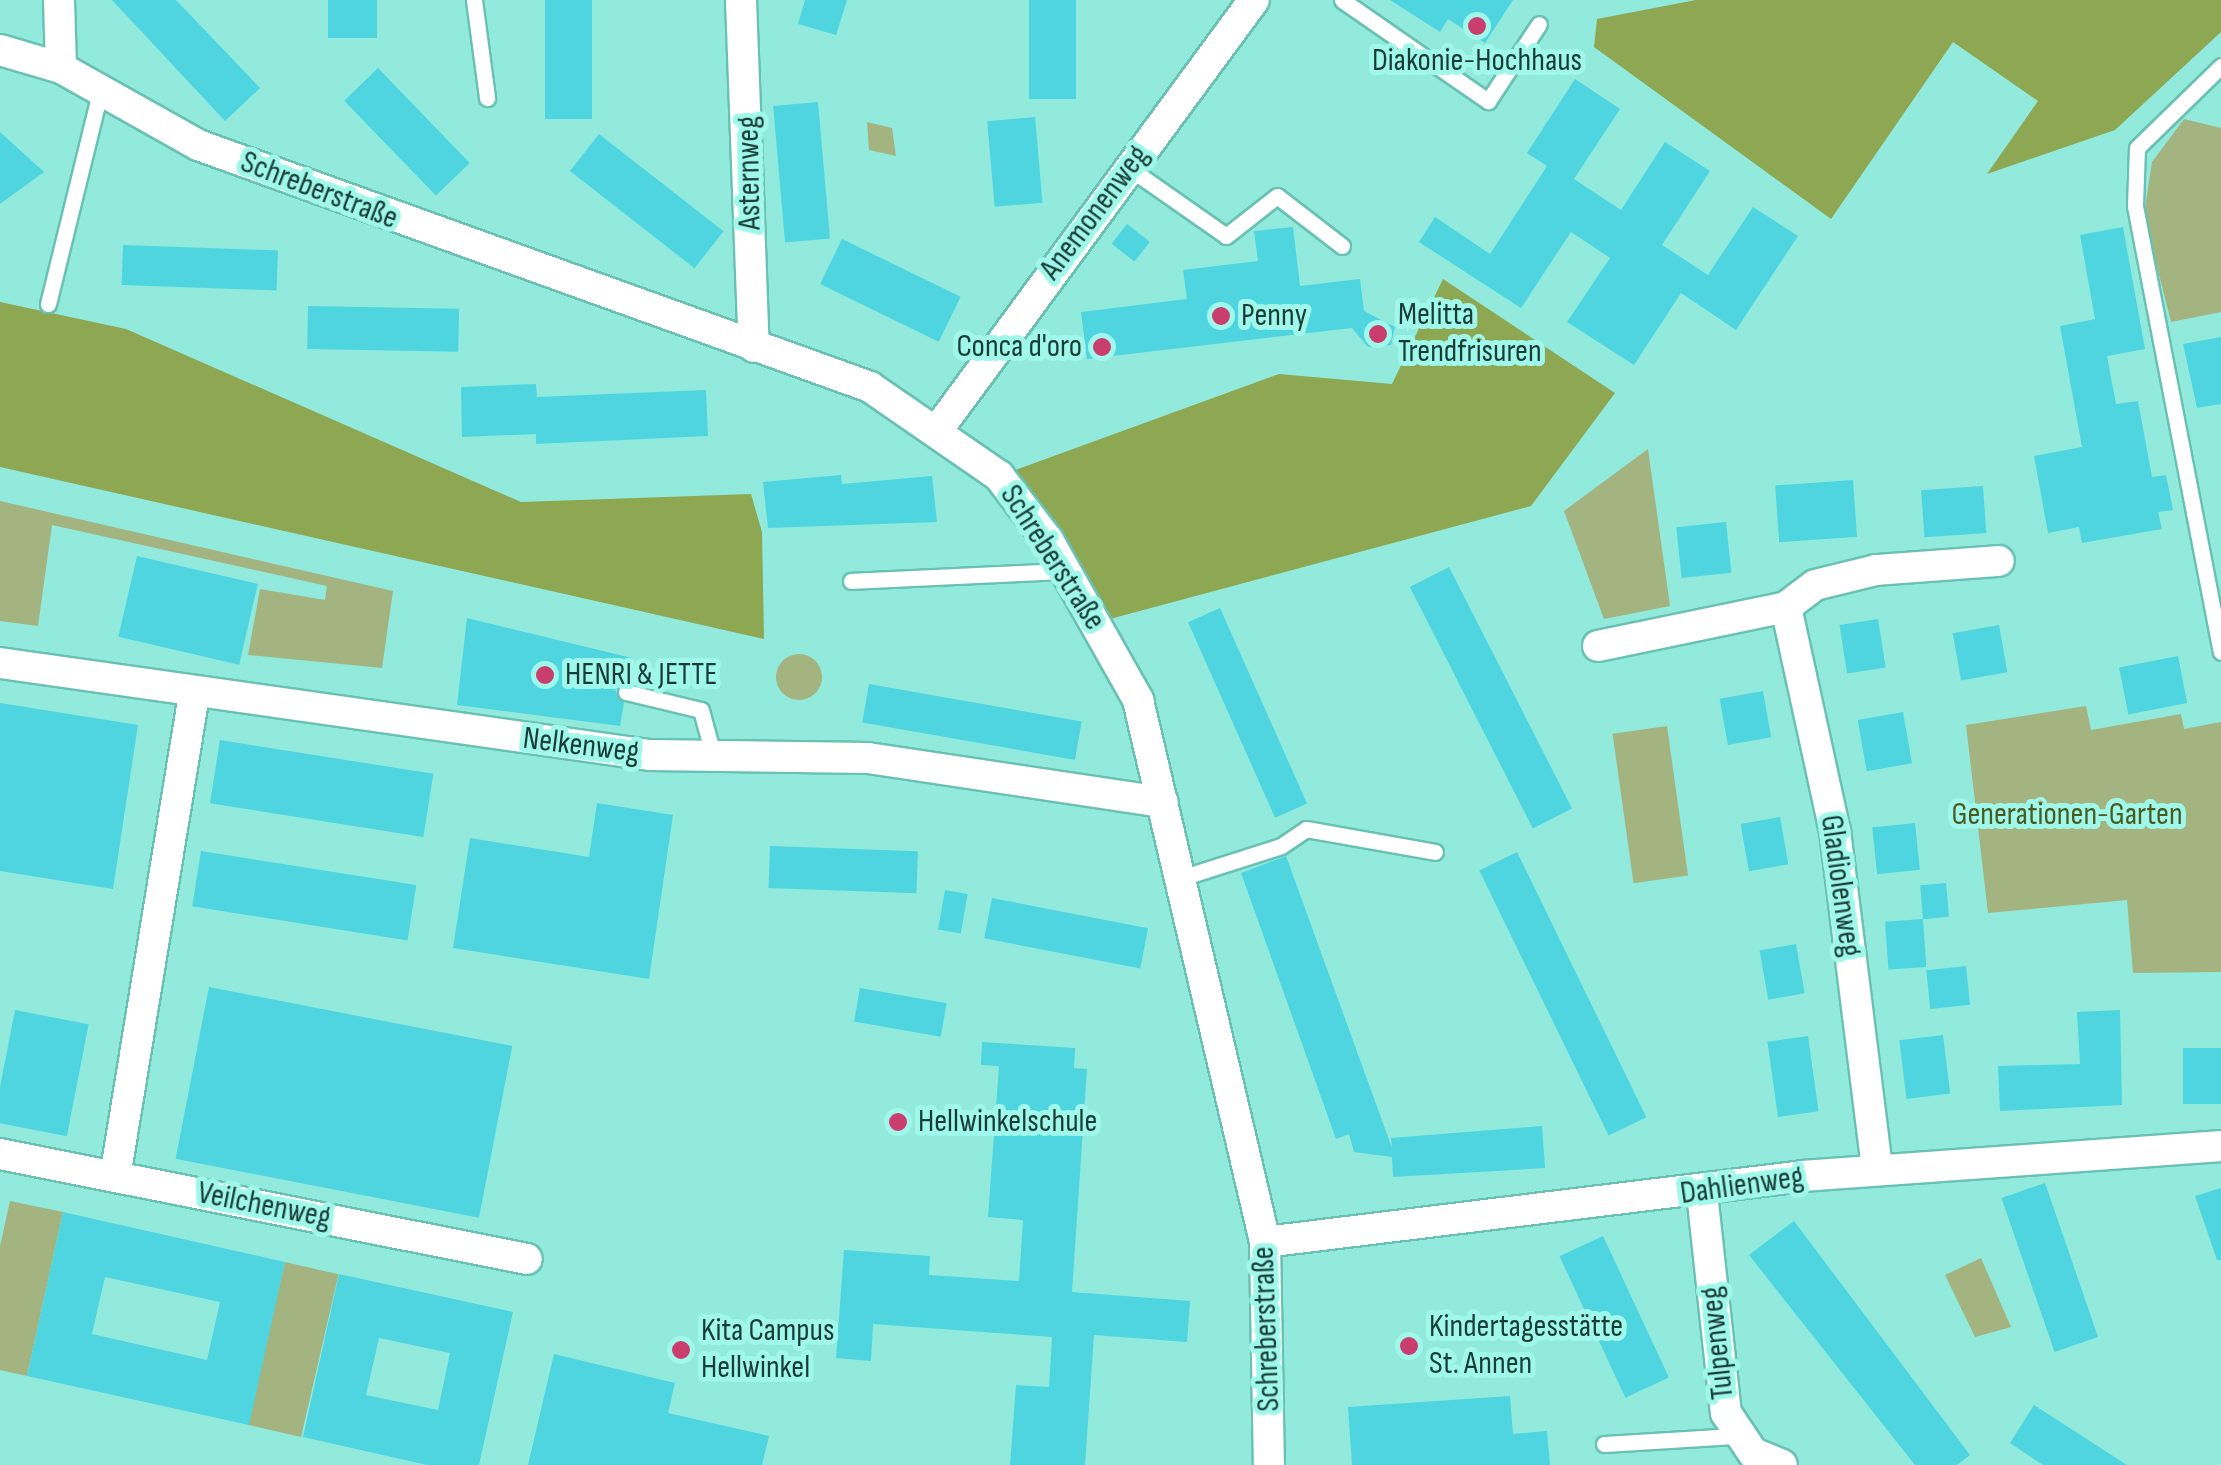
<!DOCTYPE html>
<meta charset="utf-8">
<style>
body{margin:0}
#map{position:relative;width:2221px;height:1465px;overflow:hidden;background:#92eadd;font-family:"Sofia Sans Condensed",sans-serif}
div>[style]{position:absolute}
.green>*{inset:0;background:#a3b480;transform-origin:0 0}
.round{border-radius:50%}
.forest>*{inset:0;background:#8da752}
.building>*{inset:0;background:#4ed5e0;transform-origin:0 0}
.roads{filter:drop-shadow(2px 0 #69c1b4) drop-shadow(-2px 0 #69c1b4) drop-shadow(0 2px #69c1b4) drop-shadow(0 -2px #69c1b4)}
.lane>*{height:15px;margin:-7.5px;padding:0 7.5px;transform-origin:7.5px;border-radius:7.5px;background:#fff}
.street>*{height:30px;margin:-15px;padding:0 15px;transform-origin:15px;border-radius:15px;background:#fff}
.dots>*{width:28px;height:28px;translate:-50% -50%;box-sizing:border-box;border:5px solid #a0f8ea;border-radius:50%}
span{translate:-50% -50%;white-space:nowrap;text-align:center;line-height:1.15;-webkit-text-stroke:10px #a0f8ea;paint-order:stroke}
.poi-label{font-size:32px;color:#183d38}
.left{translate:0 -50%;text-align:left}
.right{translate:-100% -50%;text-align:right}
.street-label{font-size:32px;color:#183d38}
.park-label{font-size:32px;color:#4a5b1f}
</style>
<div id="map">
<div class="green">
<i style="clip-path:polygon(2184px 119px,2221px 128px,2221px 312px,2171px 322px,2144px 215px,2152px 162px)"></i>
<i style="clip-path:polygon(867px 122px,892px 128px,896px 156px,869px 150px)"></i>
<i style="clip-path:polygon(1648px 449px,1670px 606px,1604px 619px,1564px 511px)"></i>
<i style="clip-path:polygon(0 501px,393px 591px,382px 668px,248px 655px,260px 589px,325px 600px,327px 586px,52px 525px,38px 626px,0 621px)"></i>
<i class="round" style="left:776px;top:654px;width:46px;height:46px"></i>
<i style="clip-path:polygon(2086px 706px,2091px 730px,2181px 714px,2184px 729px,2221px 722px,2221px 972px,2133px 973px,2127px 900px,1988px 913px,1966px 725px)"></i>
<i style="left:1667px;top:726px;width:151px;height:55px;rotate:82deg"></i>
<i style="clip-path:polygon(10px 1201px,63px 1212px,27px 1376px,0 1370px,0 1246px)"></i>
<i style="clip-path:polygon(1981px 1258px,2011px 1327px,1975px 1337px,1945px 1275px)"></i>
<i style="left:285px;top:1262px;width:55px;height:167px;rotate:13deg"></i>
</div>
<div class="forest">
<i style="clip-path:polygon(1696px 0,2221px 0,2221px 32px,2115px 130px,1987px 174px,2038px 101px,1953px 42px,1831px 219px,1594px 47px,1597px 19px)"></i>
<i style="clip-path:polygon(1443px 279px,1615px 393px,1531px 506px,1095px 623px,999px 476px,1279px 374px,1392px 384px)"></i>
<i style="clip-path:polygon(0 302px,126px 329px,521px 502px,751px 494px,762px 532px,764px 639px,0 467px)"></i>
</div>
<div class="building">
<i style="clip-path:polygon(112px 0,176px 0,260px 88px,225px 121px)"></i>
<i style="left:328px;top:0;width:49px;height:38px"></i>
<i style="left:545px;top:0;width:47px;height:119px"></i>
<i style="clip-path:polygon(805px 0,847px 0,836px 35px,798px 24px)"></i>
<i style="left:1029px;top:0;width:47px;height:99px"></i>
<i style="clip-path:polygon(1390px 0,1513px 0,1485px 43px,1448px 19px,1440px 32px)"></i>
<i style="left:378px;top:68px;width:132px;height:47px;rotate:46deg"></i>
<i style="clip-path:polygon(1575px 79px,1620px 109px,1574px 179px,1621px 210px,1665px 142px,1710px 171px,1662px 245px,1708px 275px,1753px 207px,1798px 236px,1736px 330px,1681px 293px,1634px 365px,1567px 322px,1610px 258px,1571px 232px,1521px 308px,1419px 242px,1435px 217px,1490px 254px,1547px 166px,1527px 153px)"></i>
<i style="left:818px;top:102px;width:137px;height:45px;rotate:85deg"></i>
<i style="left:1035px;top:117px;width:86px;height:48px;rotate:85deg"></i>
<i style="clip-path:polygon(0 132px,44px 172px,0 204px)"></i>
<i style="left:599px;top:134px;width:158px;height:47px;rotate:38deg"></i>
<i style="left:1127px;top:224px;width:29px;height:25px;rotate:38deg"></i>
<i style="clip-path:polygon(1293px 227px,1300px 286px,1360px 279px,1364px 311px,1395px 327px,1391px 345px,1368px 347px,1352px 328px,1087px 359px,1081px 312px,1187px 299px,1183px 270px,1258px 261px,1254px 231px)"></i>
<i style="clip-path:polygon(2123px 227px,2145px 349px,2107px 356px,2116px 404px,2138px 401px,2152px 477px,2166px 475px,2173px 510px,2158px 512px,2162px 529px,2082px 543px,2079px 527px,2048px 533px,2034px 456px,2082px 447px,2060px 326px,2095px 319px,2080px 235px)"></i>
<i style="left:842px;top:239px;width:132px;height:50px;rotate:26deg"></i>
<i style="left:123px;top:245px;width:155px;height:40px;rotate:2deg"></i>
<i style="left:308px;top:306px;width:151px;height:43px;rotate:1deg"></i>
<i style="clip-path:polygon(2221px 337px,2221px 404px,2197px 408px,2183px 344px)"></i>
<i style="clip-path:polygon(536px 384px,537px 397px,706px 390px,708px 436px,536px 444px,536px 434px,462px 437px,461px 387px)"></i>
<i style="clip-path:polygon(841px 475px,842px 484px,932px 476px,937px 522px,768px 528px,763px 482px)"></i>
<i style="left:1853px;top:480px;width:57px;height:78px;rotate:86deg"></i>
<i style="left:1983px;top:486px;width:47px;height:62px;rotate:86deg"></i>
<i style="left:1726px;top:522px;width:51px;height:50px;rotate:84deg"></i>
<i style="left:137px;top:556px;width:124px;height:83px;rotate:13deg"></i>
<i style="left:1449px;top:567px;width:271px;height:44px;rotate:63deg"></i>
<i style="left:1220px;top:608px;width:214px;height:35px;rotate:66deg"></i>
<i style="clip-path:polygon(467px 618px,632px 658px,628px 681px,615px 690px,624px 703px,620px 726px,457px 705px)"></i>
<i style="left:1878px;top:619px;width:49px;height:39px;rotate:81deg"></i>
<i style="left:1999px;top:625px;width:48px;height:47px;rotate:80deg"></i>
<i style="left:2178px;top:656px;width:48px;height:60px;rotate:79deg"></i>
<i style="left:869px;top:684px;width:216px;height:39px;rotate:10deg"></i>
<i style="left:1763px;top:691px;width:47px;height:44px;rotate:80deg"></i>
<i style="clip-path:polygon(0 703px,138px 725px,113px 889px,0 871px)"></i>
<i style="left:1903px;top:712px;width:52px;height:46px;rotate:80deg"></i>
<i style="left:220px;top:740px;width:216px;height:64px;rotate:9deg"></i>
<i style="clip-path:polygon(597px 803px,673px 815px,649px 979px,453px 948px,470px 838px,589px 857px)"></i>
<i style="left:1780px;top:817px;width:48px;height:40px;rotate:80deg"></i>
<i style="left:1915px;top:823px;width:47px;height:43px;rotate:84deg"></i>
<i style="left:770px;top:846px;width:148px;height:42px;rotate:2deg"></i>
<i style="left:201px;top:851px;width:218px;height:56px;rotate:9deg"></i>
<i style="left:1517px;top:852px;width:295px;height:42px;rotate:64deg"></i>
<i style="clip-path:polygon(1286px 856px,1392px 1148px,1391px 1138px,1542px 1126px,1545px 1168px,1393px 1177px,1392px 1157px,1354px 1152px,1349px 1134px,1336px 1139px,1241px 873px)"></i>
<i style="left:1946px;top:883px;width:34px;height:26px;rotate:85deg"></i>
<i style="left:945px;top:890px;width:23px;height:40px;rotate:10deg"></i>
<i style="left:992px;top:898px;width:159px;height:41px;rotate:11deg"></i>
<i style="left:1923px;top:919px;width:48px;height:38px;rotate:86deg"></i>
<i style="left:1796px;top:944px;width:50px;height:37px;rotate:80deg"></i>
<i style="left:1966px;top:966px;width:39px;height:40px;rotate:84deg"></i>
<i style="left:209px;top:987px;width:309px;height:175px;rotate:11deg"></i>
<i style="left:860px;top:988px;width:88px;height:34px;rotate:10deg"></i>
<i style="left:15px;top:1010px;width:75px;height:114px;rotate:11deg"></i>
<i style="clip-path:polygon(2120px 1010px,2122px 1105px,2000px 1111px,1998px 1066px,2080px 1064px,2077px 1012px)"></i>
<i style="left:1943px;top:1035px;width:59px;height:44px;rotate:83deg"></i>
<i style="left:1808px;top:1036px;width:76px;height:41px;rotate:82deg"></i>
<i style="clip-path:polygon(982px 1042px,1075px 1048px,1074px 1068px,1087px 1069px,1072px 1292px,1190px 1301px,1187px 1342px,1094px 1335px,1085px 1465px,1010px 1465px,1016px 1385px,1049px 1387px,1052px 1337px,873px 1324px,871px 1361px,836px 1358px,844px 1250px,930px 1256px,929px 1275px,1019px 1281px,1023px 1220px,988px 1217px,999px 1066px,981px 1065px)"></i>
<i style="left:2183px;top:1048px;width:38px;height:56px"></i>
<i style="left:2045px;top:1183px;width:163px;height:46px;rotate:71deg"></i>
<i style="clip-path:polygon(2221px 1188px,2221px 1260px,2217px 1260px,2195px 1196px)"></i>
<i style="clip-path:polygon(evenodd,63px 1212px,285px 1262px,249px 1425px,27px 1376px,63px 1212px,105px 1277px,220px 1302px,207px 1360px,92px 1334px,105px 1277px)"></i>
<i style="clip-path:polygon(1794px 1221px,1970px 1455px,1957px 1465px,1915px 1465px,1749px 1255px)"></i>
<i style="left:1603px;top:1236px;width:156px;height:48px;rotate:65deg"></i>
<i style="clip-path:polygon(evenodd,339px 1274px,513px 1312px,479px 1465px,427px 1465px,303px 1437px,339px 1274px,379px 1338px,450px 1353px,438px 1410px,366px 1395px,379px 1338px)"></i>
<i style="clip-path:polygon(554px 1354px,675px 1383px,668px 1413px,769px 1436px,762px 1465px,528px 1465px)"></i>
<i style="clip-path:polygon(1510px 1396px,1513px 1434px,1547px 1431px,1550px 1465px,1352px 1465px,1348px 1407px)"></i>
<i style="clip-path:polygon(2034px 1405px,2127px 1465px,2043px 1465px,2010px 1443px)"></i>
</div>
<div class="roads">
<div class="lane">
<i style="left:474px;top:0;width:99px;rotate:82.4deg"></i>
<i style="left:1342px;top:0;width:178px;rotate:34.7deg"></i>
<i style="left:1488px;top:101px;width:92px;rotate:-56.5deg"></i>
<i style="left:2221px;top:66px;width:117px;rotate:135.7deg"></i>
<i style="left:2137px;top:148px;width:58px;rotate:92deg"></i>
<i style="left:2135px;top:206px;width:454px;rotate:79.1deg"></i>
<i style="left:1129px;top:168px;width:118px;rotate:35deg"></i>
<i style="left:1226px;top:236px;width:65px;rotate:-38.1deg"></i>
<i style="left:1277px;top:196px;width:82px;rotate:37.6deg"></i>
<i style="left:48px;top:304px;width:218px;rotate:-76.2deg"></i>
<i style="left:851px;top:581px;width:215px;rotate:-2.7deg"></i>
<i style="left:626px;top:692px;width:77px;rotate:13.5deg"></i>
<i style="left:701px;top:710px;width:50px;rotate:74.8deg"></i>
<i style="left:1184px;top:877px;width:102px;rotate:-17.7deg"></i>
<i style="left:1281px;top:846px;width:30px;rotate:-34deg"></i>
<i style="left:1306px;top:829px;width:131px;rotate:10.1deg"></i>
<i style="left:1604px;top:1444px;width:131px;rotate:-3.5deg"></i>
</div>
<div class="street">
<i style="left:59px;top:0;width:68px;rotate:88.3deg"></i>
<i style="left:741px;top:0;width:347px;rotate:87.9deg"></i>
<i style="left:0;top:50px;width:64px;rotate:16.4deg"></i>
<i style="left:61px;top:68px;width:157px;rotate:29.3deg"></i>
<i style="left:198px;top:145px;width:714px;rotate:19.8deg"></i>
<i style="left:870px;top:387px;width:157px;rotate:34.6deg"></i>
<i style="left:999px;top:476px;width:81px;rotate:52.6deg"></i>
<i style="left:1048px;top:540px;width:184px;rotate:60.6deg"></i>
<i style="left:1138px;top:700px;width:557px;rotate:76.81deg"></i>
<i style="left:1265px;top:1242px;width:223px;rotate:89deg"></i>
<i style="left:939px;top:428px;width:531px;rotate:-53.65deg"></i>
<i style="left:1786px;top:607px;width:229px;rotate:77.7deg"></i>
<i style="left:1835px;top:831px;width:341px;rotate:82.9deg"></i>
<i style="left:1598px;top:646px;width:192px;rotate:-11.7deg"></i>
<i style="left:1786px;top:607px;width:36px;rotate:-37deg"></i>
<i style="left:1815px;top:585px;width:63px;rotate:-13.8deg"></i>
<i style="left:1876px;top:570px;width:123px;rotate:-4.2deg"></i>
<i style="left:0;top:663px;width:656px;rotate:8.06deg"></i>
<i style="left:650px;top:755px;width:218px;rotate:0.8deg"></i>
<i style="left:868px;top:758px;width:298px;rotate:8.5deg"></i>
<i style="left:0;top:1154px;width:537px;rotate:11.27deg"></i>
<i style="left:115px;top:1177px;width:487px;rotate:-80.7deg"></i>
<i style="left:1702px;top:1193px;width:221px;rotate:83.8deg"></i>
<i style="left:1726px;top:1413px;width:48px;rotate:56deg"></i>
<i style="left:1753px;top:1453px;width:31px;rotate:22deg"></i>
<i style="left:1265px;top:1242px;width:542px;rotate:-6.99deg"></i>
<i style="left:1803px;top:1176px;width:419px;rotate:-4.1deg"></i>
</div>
</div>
<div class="dots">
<i style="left:1477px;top:26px;background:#ca3d6f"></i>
<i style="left:1221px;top:316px;background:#ca3d6f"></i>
<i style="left:1378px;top:334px;background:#ca3d6f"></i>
<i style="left:1102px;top:347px;background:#ca3d6f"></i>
<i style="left:545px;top:675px;background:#ca3d6f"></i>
<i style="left:898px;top:1122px;background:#ca3d6f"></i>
<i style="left:1409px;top:1346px;background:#ca3d6f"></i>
<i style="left:681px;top:1350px;background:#ca3d6f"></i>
</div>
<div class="poi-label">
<span style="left:1477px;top:61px">Diakonie-Hochhaus</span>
<span class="left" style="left:1241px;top:316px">Penny</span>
<span class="left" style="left:1398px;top:334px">Melitta<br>Trendfrisuren</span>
<span class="right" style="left:1082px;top:347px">Conca d'oro</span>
<span class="left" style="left:565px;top:675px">HENRI &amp; JETTE</span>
<span class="left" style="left:918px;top:1122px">Hellwinkelschule</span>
<span class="left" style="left:1429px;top:1346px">Kindertagesstätte<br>St. Annen</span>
<span class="left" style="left:701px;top:1350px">Kita Campus<br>Hellwinkel</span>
</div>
<div class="street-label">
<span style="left:750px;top:173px;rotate:-91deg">Asternweg</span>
<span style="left:319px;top:191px;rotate:21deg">Schreberstraße</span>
<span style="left:1095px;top:213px;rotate:-53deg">Anemonenweg</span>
<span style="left:1052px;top:558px;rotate:57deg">Schreberstraße</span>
<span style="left:581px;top:746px;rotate:7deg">Nelkenweg</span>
<span style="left:1840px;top:886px;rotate:82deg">Gladiolenweg</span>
<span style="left:1742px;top:1186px;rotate:-8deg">Dahlienweg</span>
<span style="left:264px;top:1206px;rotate:11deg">Veilchenweg</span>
<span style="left:1267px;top:1329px;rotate:-92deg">Schreberstraße</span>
<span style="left:1718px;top:1343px;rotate:-96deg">Tulpenweg</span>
</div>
<div class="park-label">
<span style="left:2067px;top:815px">Generationen-Garten</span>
</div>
</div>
